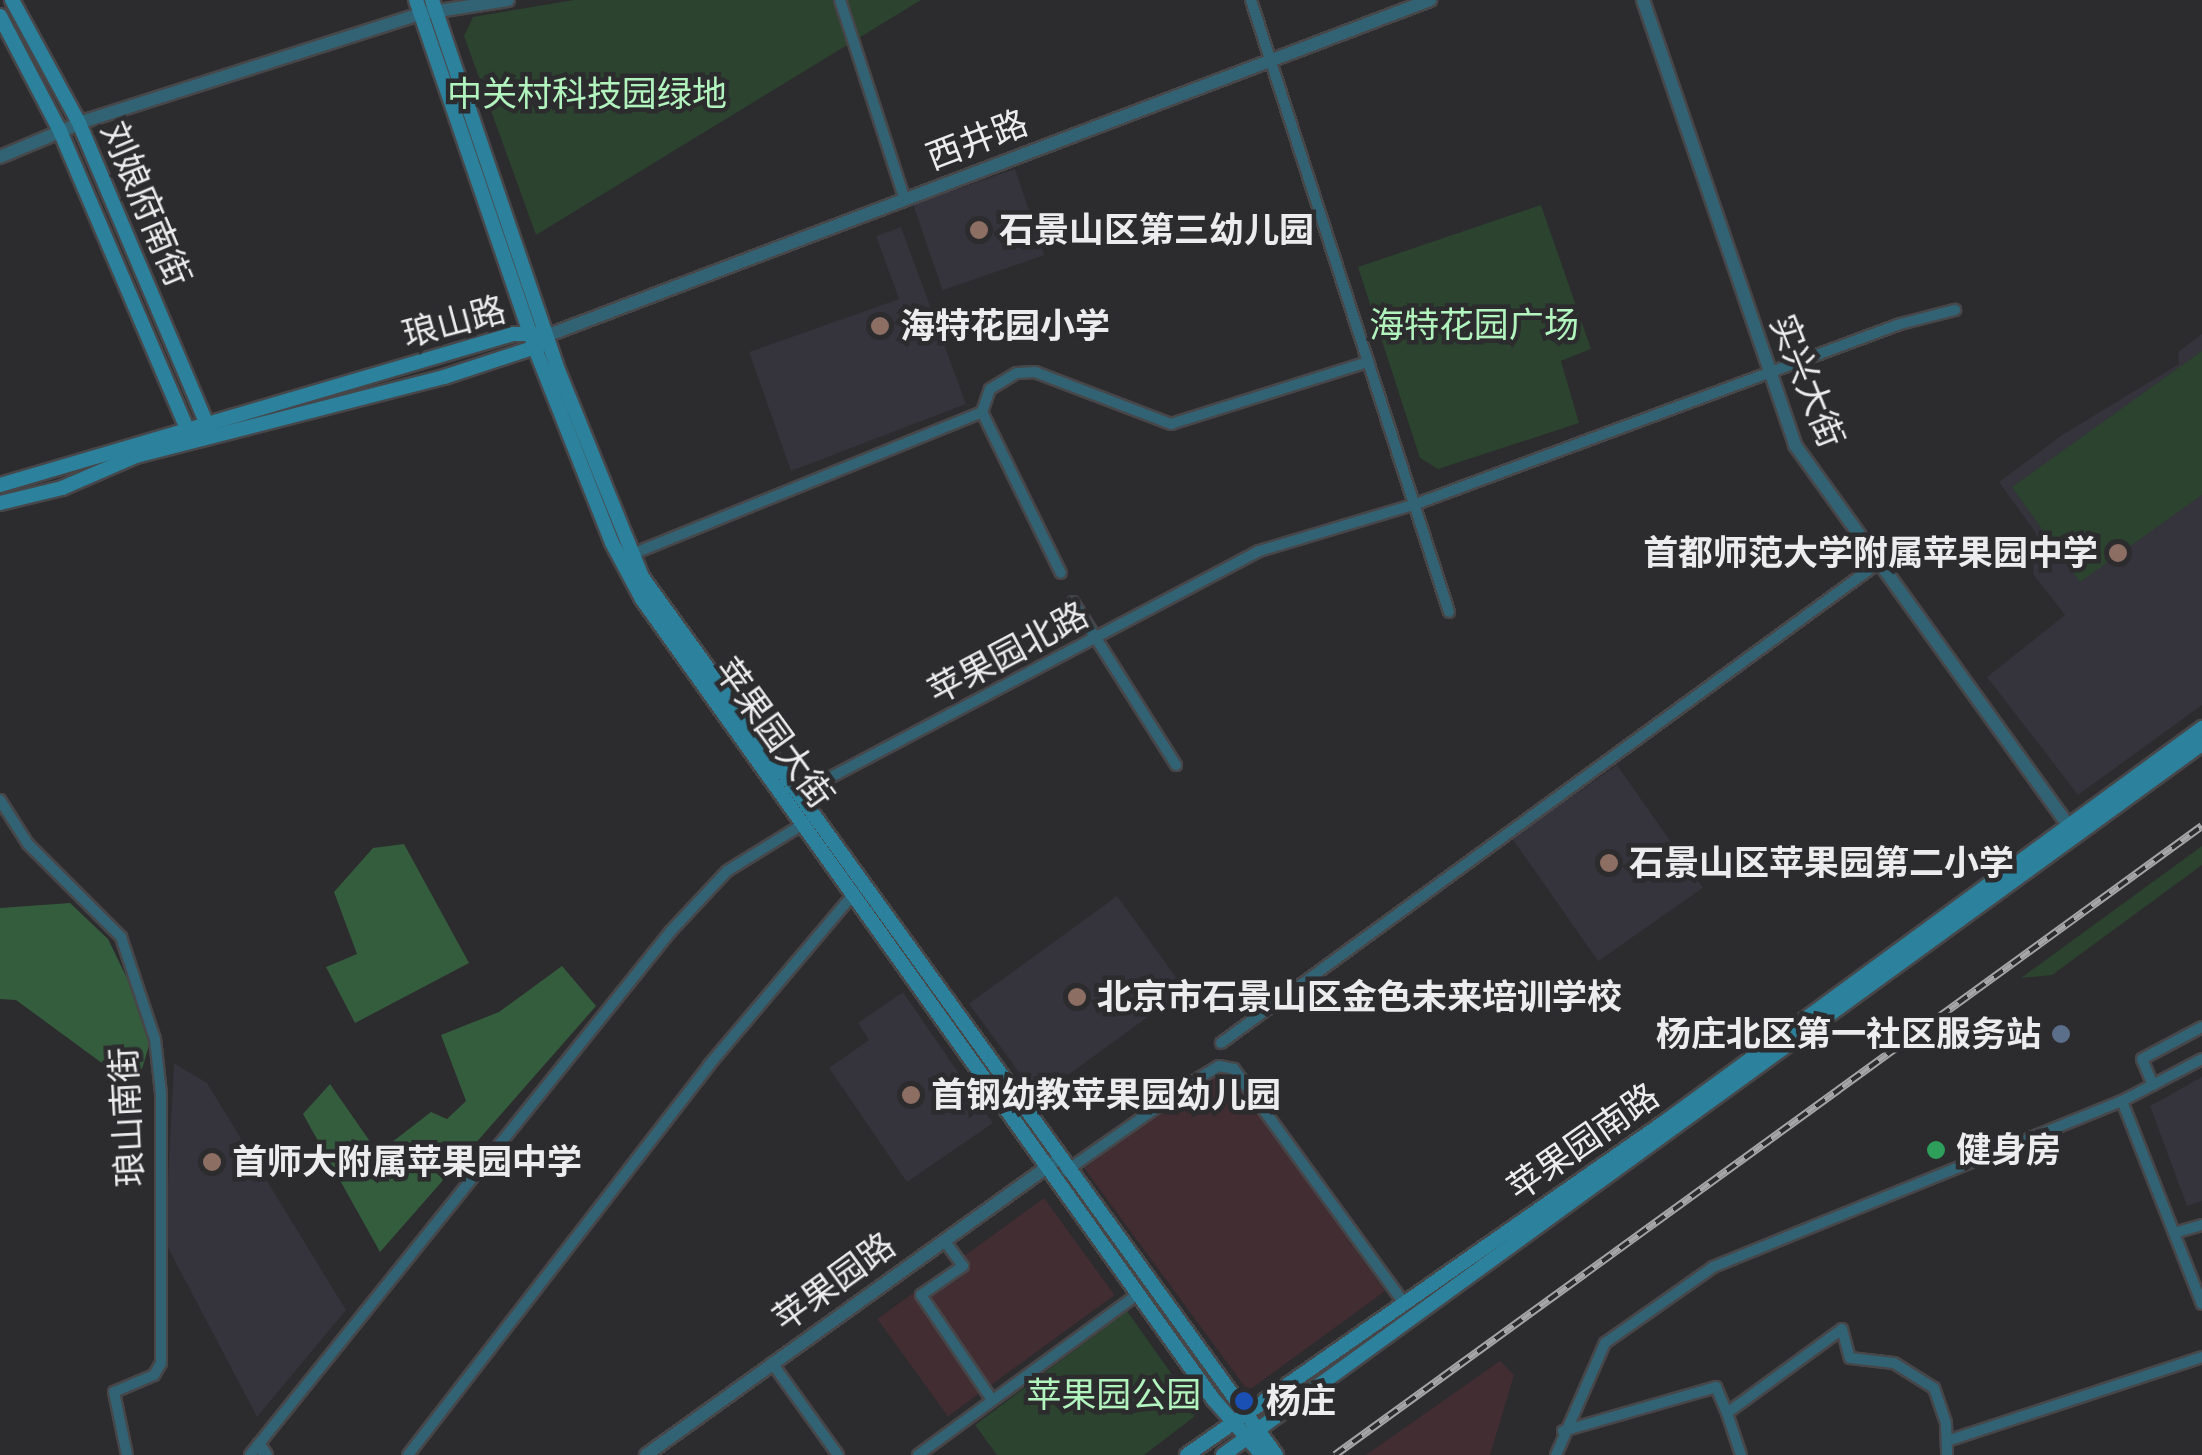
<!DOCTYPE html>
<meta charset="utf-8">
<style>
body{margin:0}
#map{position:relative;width:2202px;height:1455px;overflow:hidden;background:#2c2b2e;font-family:"Archivo Narrow","Noto Sans SC",sans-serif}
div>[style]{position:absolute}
.commercial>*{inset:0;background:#412d32;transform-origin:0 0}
.built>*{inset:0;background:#35333b;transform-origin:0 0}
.green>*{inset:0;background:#2b432f}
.forest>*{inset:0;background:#345d3d}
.roads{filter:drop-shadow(2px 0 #474649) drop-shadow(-2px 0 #474649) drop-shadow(0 2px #474649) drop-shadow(0 -2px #474649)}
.minor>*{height:10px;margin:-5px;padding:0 5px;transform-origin:5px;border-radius:5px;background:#326374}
.tertiary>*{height:12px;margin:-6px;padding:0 6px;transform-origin:6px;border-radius:6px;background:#326374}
.secondary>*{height:14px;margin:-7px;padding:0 7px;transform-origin:7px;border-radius:7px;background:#2c819c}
.rail>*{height:8px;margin-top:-4px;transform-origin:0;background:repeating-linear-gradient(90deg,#2c2b2e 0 11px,#a5a4a6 0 22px);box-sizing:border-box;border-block:2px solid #a5a4a6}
.dots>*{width:28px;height:28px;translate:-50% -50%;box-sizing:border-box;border:5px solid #2c2b2e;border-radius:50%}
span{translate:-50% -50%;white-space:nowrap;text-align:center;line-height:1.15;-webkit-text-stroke:9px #2c2b2e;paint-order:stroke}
.park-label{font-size:35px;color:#b1f4bd}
.street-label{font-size:35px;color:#ecebed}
.poi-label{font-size:35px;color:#ecebed;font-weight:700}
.left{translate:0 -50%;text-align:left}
.right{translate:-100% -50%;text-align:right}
</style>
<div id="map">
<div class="commercial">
<i style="clip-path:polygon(1220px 1072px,1229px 1073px,1385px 1291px,1248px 1391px,1084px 1168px)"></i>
<i style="left:1044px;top:1198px;width:120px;height:206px;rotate:54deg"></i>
<i style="clip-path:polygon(1500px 1361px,1514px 1375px,1490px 1455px,1366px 1455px)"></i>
</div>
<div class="built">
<i style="left:1015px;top:169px;width:91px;height:108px;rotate:71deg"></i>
<i style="clip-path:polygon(901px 227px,966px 404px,791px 471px,749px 352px,899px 299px,876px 236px)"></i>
<i style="clip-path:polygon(2202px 334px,2202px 705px,2078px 795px,1987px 677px,2065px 615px,2033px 574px,2036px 533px,1999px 482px,2062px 435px,2179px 364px,2178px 352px)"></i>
<i style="left:1617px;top:765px;width:150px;height:128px;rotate:55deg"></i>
<i style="left:1117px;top:896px;width:116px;height:183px;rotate:54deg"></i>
<i style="clip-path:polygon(903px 992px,993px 1123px,907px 1182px,829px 1068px,869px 1040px,858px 1023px)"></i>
<i style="clip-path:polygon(174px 1063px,207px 1083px,346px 1310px,257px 1417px,165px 1242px)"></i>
<i style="clip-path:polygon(2202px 1077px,2202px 1201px,2187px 1206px,2150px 1106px)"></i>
</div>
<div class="green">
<i style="clip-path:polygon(574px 0,921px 0,536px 235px,464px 36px,473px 17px)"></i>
<i style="clip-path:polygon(1541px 205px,1591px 349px,1561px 361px,1579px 423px,1438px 469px,1420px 458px,1358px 267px)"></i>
<i style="clip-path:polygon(2202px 351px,2202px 495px,2080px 582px,2012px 487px)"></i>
<i style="clip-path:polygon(2202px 846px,2202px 865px,2052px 975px,2021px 978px)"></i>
<i style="clip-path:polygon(1127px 1311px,1195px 1407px,1194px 1417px,1144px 1455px,997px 1455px,975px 1425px)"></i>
</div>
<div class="forest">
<i style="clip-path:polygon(404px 844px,469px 963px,355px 1023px,326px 967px,357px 954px,334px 892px,373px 848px)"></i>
<i style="clip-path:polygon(70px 903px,108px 939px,153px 1032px,142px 1069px,110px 1069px,16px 1000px,0 999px,0 908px)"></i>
<i style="clip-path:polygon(562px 966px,596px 1006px,380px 1252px,303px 1114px,330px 1084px,378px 1153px,431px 1112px,447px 1119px,466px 1101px,441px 1035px,499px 1012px)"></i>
</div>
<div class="roads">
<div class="minor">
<i style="left:840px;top:0;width:210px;rotate:72deg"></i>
<i style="left:1251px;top:0;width:643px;rotate:72.07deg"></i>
<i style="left:982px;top:412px;width:179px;rotate:63.9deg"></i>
<i style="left:630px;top:555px;width:380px;rotate:-22.1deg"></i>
<i style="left:982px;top:412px;width:24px;rotate:-71deg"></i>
<i style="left:990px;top:389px;width:31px;rotate:-31deg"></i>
<i style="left:1017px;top:373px;width:18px;rotate:-3deg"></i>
<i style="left:1035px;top:372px;width:146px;rotate:20.9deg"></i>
<i style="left:1171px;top:424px;width:207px;rotate:-17.5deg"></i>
<i style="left:1073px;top:602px;width:193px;rotate:57.7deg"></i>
<i style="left:797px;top:795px;width:522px;rotate:-27.84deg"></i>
<i style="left:1259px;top:551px;width:164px;rotate:-16.7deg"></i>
<i style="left:1416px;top:504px;width:516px;rotate:-20.4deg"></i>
<i style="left:1900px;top:324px;width:57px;rotate:-14.3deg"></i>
<i style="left:0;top:800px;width:52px;rotate:57.5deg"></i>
<i style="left:28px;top:844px;width:132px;rotate:45deg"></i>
<i style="left:121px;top:937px;width:108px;rotate:71.6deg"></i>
<i style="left:155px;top:1039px;width:54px;rotate:83.7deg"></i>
<i style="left:161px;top:1093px;width:270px;rotate:90deg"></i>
<i style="left:161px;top:1363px;width:14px;rotate:120deg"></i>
<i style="left:154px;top:1375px;width:43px;rotate:157deg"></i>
<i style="left:114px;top:1392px;width:64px;rotate:78.3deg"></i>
<i style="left:1221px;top:1043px;width:812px;rotate:-36.14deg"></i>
<i style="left:2153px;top:1085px;width:28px;rotate:-113deg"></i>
<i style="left:2142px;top:1059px;width:68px;rotate:-28.1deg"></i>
<i style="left:2122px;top:1101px;width:218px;rotate:68.5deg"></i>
<i style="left:1066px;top:1171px;width:162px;rotate:-35deg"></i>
<i style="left:1199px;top:1078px;width:23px;rotate:-31deg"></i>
<i style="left:1219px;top:1066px;width:15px;rotate:11deg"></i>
<i style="left:1234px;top:1069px;width:291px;rotate:54deg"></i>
<i style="left:2174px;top:1233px;width:29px;rotate:-16deg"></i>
<i style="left:944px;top:1240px;width:32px;rotate:54deg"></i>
<i style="left:963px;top:1266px;width:51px;rotate:145.4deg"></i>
<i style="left:921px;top:1295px;width:127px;rotate:55.9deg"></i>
<i style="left:772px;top:1363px;width:113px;rotate:54.3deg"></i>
<i style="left:1563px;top:1431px;width:159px;rotate:-16deg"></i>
<i style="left:1716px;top:1387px;width:28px;rotate:67deg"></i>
<i style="left:1947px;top:1441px;width:268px;rotate:-18.2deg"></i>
<i style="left:250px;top:1455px;width:671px;rotate:-51.23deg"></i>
<i style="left:670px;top:932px;width:83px;rotate:-46.9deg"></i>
<i style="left:727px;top:871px;width:101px;rotate:-31.6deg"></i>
<i style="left:408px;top:1455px;width:493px;rotate:-52.3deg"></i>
<i style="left:709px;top:1065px;width:226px;rotate:-49.8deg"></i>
<i style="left:918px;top:1455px;width:271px;rotate:-36.2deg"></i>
<i style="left:1556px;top:1455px;width:122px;rotate:-66.4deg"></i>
<i style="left:1605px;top:1343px;width:132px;rotate:-35.1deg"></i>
<i style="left:1713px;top:1267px;width:441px;rotate:-22.1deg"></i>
<i style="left:2122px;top:1101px;width:90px;rotate:-27.7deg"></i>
<i style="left:1741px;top:1455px;width:44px;rotate:-108.4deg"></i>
<i style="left:1727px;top:1413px;width:142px;rotate:-36.1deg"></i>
<i style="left:1842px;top:1329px;width:30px;rotate:75deg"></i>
<i style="left:1850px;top:1358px;width:44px;rotate:6.5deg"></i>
<i style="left:1894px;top:1363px;width:47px;rotate:32deg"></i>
<i style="left:1934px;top:1388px;width:37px;rotate:71deg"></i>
<i style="left:1946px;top:1423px;width:32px;rotate:88deg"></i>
</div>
<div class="tertiary">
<i style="left:1643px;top:0;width:470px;rotate:71.1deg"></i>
<i style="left:1795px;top:445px;width:478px;rotate:54.3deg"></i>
<i style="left:0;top:157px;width:95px;rotate:-22.8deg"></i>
<i style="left:88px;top:120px;width:349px;rotate:-17.7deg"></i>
<i style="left:420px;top:14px;width:89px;rotate:-9deg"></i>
<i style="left:546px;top:336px;width:946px;rotate:-20.81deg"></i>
<i style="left:259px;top:1445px;width:12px;rotate:55deg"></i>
<i style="left:646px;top:1455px;width:502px;rotate:-35.68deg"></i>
</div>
<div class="secondary">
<i style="left:12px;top:0;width:140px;rotate:61.4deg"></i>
<i style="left:79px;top:123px;width:336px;rotate:67deg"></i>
<i style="left:416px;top:0;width:371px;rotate:71.1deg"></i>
<i style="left:536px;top:351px;width:206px;rotate:68.4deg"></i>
<i style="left:612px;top:543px;width:64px;rotate:61.8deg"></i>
<i style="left:642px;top:599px;width:983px;rotate:54.48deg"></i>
<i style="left:1213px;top:1399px;width:74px;rotate:48.8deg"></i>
<i style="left:432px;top:0;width:385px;rotate:71.2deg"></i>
<i style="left:556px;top:365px;width:229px;rotate:67.9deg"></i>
<i style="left:642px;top:577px;width:1083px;rotate:54.17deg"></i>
<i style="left:0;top:16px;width:130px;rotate:62.4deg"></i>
<i style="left:60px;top:131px;width:329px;rotate:66.9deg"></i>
<i style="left:0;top:485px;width:535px;rotate:-16.4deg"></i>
<i style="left:513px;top:334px;width:24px"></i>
<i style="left:0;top:503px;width:64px;rotate:-13.6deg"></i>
<i style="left:62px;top:488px;width:81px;rotate:-23.4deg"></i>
<i style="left:136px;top:456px;width:318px;rotate:-14.4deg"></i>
<i style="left:444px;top:377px;width:100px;rotate:-18.1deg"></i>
<i style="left:1187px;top:1455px;width:584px;rotate:-34.89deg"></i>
<i style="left:1666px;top:1121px;width:665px;rotate:-36.25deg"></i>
<i style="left:1223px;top:1455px;width:1210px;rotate:-35.99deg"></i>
</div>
</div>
<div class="rail">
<i style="left:1335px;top:1455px;width:1071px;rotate:-35.96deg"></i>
</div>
<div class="dots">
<i style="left:979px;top:230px;background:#8d6e63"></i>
<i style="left:880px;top:326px;background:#8d6e63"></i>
<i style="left:2118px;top:553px;background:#8d6e63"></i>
<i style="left:1609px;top:863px;background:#8d6e63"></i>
<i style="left:1077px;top:997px;background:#8d6e63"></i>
<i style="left:2061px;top:1034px;background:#5c6f8a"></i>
<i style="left:911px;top:1095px;background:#8d6e63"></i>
<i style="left:1936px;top:1150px;background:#2e9e5b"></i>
<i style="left:212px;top:1162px;background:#8d6e63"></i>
<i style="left:1244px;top:1401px;background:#1a4fb4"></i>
</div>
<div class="park-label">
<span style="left:587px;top:94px">中关村科技园绿地</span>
<span style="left:1474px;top:325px">海特花园广场</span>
<span style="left:1114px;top:1395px">苹果园公园</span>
</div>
<div class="street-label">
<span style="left:977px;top:140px;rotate:-21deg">西井路</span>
<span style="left:146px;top:204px;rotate:67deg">刘娘府南街</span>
<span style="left:454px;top:322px;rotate:-15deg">琅山路</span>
<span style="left:1807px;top:381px;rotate:68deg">实兴大街</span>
<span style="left:1008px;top:653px;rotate:-28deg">苹果园北路</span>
<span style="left:774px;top:733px;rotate:54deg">苹果园大街</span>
<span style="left:127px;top:1117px;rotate:-93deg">琅山南街</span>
<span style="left:1583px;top:1142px;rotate:-35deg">苹果园南路</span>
<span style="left:834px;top:1282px;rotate:-36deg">苹果园路</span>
</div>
<div class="poi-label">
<span class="left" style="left:999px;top:230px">石景山区第三幼儿园</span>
<span class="left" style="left:900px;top:326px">海特花园小学</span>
<span class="right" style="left:2098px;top:553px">首都师范大学附属苹果园中学</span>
<span class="left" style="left:1629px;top:863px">石景山区苹果园第二小学</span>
<span class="left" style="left:1097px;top:997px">北京市石景山区金色未来培训学校</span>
<span class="right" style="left:2041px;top:1034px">杨庄北区第一社区服务站</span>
<span class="left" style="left:931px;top:1095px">首钢幼教苹果园幼儿园</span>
<span class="left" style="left:1956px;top:1150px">健身房</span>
<span class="left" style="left:232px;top:1162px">首师大附属苹果园中学</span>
<span class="left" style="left:1266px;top:1401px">杨庄</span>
</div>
</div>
